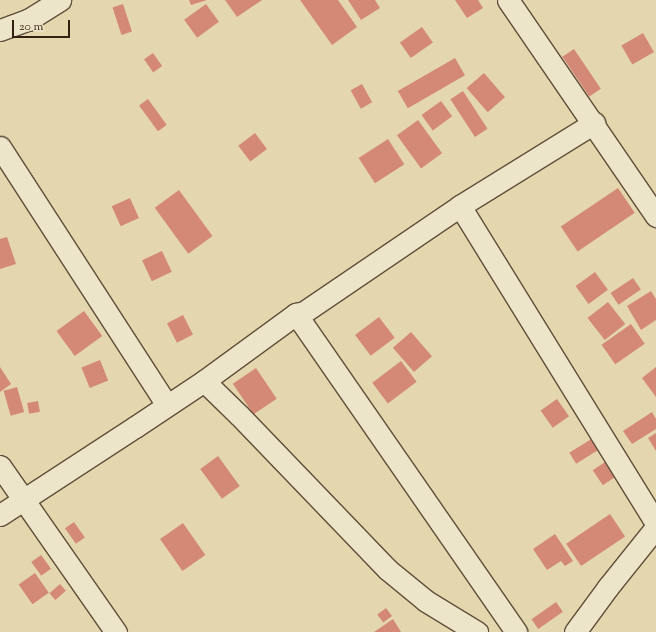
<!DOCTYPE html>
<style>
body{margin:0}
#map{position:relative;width:656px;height:632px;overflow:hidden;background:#e4d7ad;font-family:"Sorts Mill Goudy",serif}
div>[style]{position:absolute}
.building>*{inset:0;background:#d48976;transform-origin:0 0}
.roads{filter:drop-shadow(1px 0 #604e3a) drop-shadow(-1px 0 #604e3a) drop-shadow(0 1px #604e3a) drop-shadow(0 -1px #604e3a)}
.street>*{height:21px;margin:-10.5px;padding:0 10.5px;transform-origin:10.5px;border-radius:10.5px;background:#ede5ca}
span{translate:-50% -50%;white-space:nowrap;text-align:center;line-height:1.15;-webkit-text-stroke:4px #ede5ca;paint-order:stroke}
.scale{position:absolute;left:12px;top:20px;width:58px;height:18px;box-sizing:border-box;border:2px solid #342013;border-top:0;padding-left:5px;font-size:12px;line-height:14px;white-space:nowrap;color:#342013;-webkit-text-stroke:3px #ede5ca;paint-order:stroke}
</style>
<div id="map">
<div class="building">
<i style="clip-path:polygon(189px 0,207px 0,191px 5px)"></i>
<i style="clip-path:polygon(225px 0,262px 0,237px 17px)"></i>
<i style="clip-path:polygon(300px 0,338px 0,357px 27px,332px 45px)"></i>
<i style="clip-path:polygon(348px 0,375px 0,380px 8px,361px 20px)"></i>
<i style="clip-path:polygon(455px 0,478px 0,483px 8px,467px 18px)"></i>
<i style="left:123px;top:4px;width:29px;height:11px;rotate:72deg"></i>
<i style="left:206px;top:4px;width:22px;height:27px;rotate:54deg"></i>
<i style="left:422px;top:27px;width:19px;height:27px;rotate:55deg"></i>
<i style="left:643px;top:33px;width:22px;height:25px;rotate:60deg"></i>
<i style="left:574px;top:49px;width:48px;height:14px;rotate:56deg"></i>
<i style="left:153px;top:53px;width:16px;height:11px;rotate:55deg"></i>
<i style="left:455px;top:58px;width:20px;height:66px;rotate:60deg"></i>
<i style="left:484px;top:73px;width:32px;height:23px;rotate:49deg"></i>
<i style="left:362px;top:84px;width:21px;height:13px;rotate:61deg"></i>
<i style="left:463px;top:91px;width:45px;height:15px;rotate:57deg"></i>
<i style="left:148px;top:99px;width:32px;height:11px;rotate:54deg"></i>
<i style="left:441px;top:101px;width:19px;height:24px;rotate:54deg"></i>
<i style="left:418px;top:120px;width:41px;height:26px;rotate:54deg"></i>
<i style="left:255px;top:133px;width:20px;height:21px;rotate:53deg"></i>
<i style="left:388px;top:139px;width:30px;height:35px;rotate:57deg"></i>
<i style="left:618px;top:188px;width:30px;height:69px;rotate:56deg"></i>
<i style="left:179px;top:190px;width:57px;height:30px;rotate:54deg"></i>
<i style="left:130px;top:198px;width:22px;height:20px;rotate:66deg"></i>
<i style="clip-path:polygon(7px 237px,16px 264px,0 269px,0 239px)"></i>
<i style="left:162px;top:251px;width:23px;height:22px;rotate:65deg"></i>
<i style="left:595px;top:272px;width:22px;height:24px;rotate:54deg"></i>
<i style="left:633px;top:278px;width:14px;height:27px;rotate:56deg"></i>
<i style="clip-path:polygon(651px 291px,656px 299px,656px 320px,641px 330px,627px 306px)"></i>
<i style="left:608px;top:302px;width:28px;height:26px;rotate:52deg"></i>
<i style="left:84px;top:311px;width:31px;height:34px;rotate:54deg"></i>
<i style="left:183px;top:315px;width:22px;height:18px;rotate:63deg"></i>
<i style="left:379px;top:317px;width:26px;height:30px;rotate:53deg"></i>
<i style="left:631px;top:324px;width:24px;height:36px;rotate:55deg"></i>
<i style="left:411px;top:332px;width:32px;height:24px;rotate:49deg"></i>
<i style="left:100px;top:360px;width:22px;height:20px;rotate:68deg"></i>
<i style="left:401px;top:361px;width:26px;height:36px;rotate:53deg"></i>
<i style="clip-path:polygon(0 367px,11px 384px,0 392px)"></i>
<i style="clip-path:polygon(656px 367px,656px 397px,642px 378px)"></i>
<i style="left:256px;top:368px;width:37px;height:28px;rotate:56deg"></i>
<i style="left:17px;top:387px;width:26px;height:14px;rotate:74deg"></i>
<i style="left:557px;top:399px;width:21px;height:20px;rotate:55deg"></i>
<i style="left:38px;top:401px;width:11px;height:11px;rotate:80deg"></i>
<i style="clip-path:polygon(652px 412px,656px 419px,656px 429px,632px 444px,623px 431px)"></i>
<i style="clip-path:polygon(656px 433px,656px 451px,648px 438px)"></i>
<i style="left:593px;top:438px;width:13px;height:28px;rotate:58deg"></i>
<i style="left:218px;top:456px;width:37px;height:22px;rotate:54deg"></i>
<i style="left:611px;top:458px;width:18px;height:22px;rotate:56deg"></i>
<i style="left:610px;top:514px;width:27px;height:53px;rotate:56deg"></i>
<i style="left:74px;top:522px;width:19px;height:11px;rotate:55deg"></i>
<i style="left:183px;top:523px;width:39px;height:28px;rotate:55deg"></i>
<i style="clip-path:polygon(555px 534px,573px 561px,565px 566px,561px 561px,547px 570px,533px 549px)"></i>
<i style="left:41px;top:555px;width:17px;height:12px;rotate:54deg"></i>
<i style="left:35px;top:573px;width:24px;height:20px;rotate:55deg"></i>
<i style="left:60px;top:584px;width:9px;height:14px;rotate:49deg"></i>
<i style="left:556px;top:602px;width:12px;height:30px;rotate:55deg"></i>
<i style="left:386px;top:608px;width:10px;height:11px;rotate:53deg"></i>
<i style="clip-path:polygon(393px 619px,401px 632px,374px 632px)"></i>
</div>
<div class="roads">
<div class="street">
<i style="left:508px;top:0;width:262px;rotate:55.6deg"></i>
<i style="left:0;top:30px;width:30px;rotate:-20deg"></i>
<i style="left:28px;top:20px;width:38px;rotate:-32deg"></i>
<i style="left:0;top:147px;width:307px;rotate:57.1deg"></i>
<i style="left:460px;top:206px;width:373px;rotate:58.3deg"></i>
<i style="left:296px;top:314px;width:387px;rotate:55.3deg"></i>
<i style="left:204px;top:381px;width:49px;rotate:44.2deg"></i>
<i style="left:239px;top:415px;width:214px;rotate:46.1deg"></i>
<i style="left:387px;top:569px;width:50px;rotate:39.4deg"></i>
<i style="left:426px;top:601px;width:60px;rotate:31.3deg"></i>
<i style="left:0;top:466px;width:203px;rotate:55.1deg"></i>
<i style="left:0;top:515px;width:161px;rotate:-33.1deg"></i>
<i style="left:135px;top:427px;width:83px;rotate:-33.7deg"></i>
<i style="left:204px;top:381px;width:114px;rotate:-36.1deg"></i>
<i style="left:296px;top:314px;width:8px;rotate:-14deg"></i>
<i style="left:304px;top:312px;width:189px;rotate:-34.2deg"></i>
<i style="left:460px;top:206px;width:158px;rotate:-31.8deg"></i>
<i style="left:575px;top:632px;width:56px;rotate:-53.7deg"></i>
<i style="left:608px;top:587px;width:77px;rotate:-51.3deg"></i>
</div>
</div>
<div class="scale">20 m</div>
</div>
